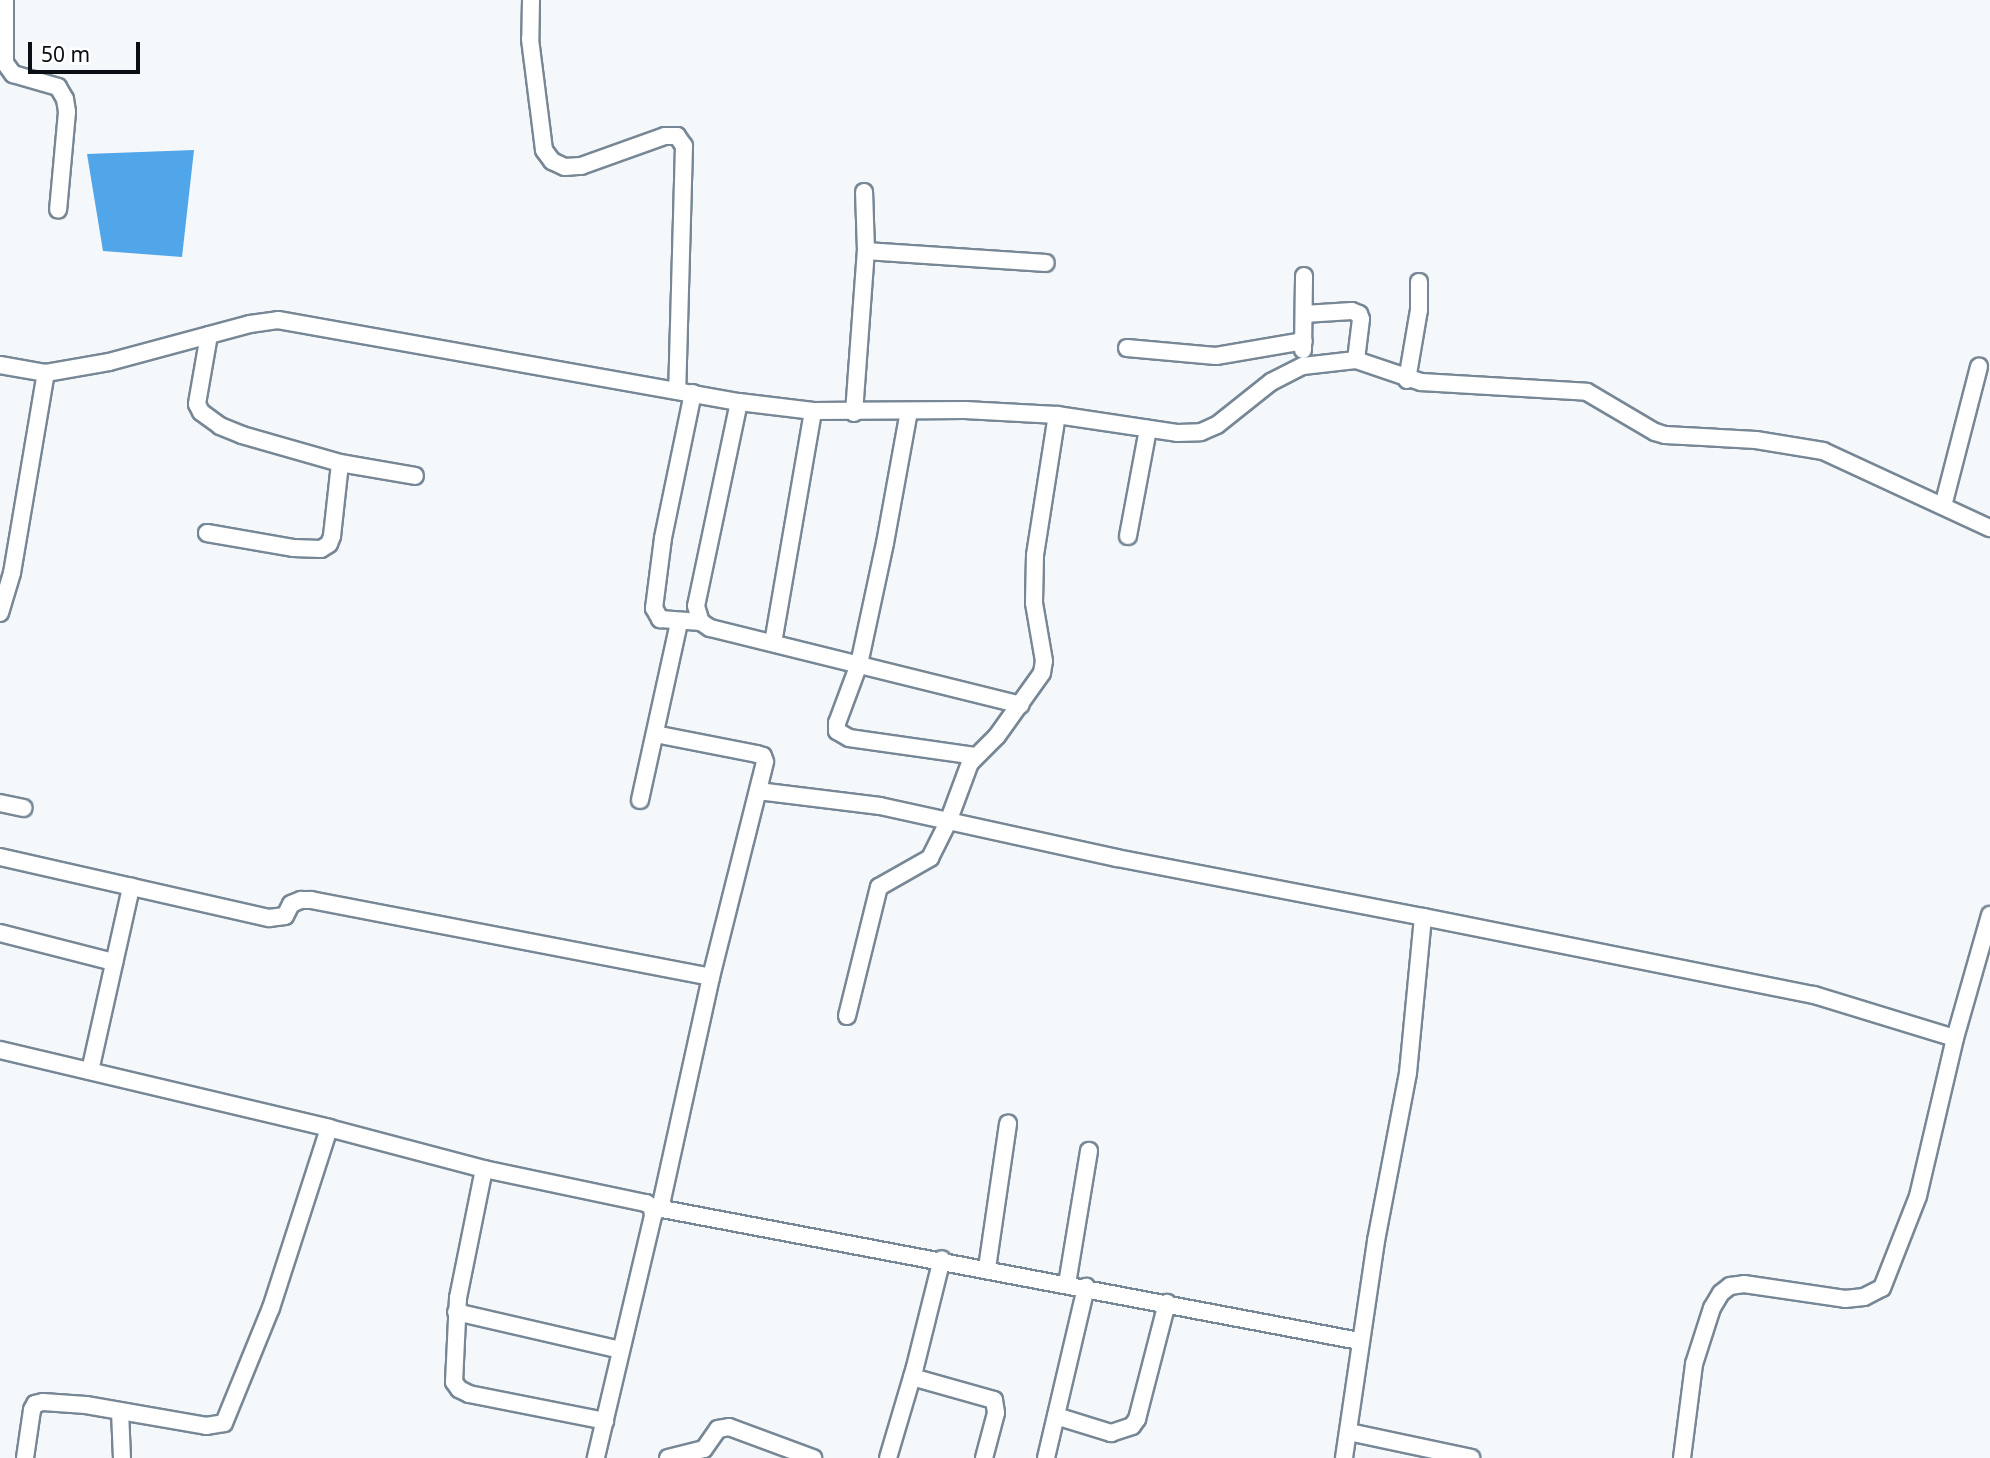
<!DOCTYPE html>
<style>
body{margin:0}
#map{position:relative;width:1990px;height:1458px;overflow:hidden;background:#f5f8fb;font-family:"Noto Sans",sans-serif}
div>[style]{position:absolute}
.water>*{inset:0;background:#51a5e9}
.roads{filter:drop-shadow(2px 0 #778795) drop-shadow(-2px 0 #778795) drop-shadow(0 2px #778795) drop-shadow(0 -2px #778795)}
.street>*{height:16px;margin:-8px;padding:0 8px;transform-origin:8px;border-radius:8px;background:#fff}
span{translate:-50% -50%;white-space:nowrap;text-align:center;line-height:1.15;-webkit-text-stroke:6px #fff;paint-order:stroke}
.scale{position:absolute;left:28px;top:42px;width:112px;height:32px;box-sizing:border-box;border:4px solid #080e13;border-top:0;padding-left:9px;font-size:21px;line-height:24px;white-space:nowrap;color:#080e13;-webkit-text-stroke:5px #fff;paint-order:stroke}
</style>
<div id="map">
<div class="water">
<i style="clip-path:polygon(194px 150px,182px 257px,103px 251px,87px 154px)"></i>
</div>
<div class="roads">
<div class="street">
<i style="left:5px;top:0;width:63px;rotate:90deg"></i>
<i style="left:5px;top:63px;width:14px;rotate:54deg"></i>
<i style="left:13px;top:74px;width:47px;rotate:16.1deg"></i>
<i style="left:58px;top:87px;width:14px;rotate:60deg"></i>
<i style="left:65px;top:99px;width:13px;rotate:81deg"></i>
<i style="left:67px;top:112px;width:98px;rotate:95.2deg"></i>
<i style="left:531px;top:0;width:39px;rotate:91deg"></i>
<i style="left:530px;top:39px;width:112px;rotate:82.8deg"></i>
<i style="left:544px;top:150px;width:14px;rotate:54deg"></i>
<i style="left:552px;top:161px;width:14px;rotate:25deg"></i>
<i style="left:565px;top:167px;width:16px;rotate:-4deg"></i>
<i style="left:581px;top:166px;width:89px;rotate:-19.7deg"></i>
<i style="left:665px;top:136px;width:12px"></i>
<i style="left:677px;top:136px;width:12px;rotate:55deg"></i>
<i style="left:684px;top:146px;width:244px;rotate:91.6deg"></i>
<i style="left:866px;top:251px;width:180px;rotate:3.8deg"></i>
<i style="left:1304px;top:314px;width:48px;rotate:-3.6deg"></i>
<i style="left:1352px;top:311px;width:8px;rotate:23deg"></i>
<i style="left:1359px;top:314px;width:5px;rotate:68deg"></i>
<i style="left:1361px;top:319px;width:41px;rotate:97deg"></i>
<i style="left:209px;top:335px;width:70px;rotate:99.9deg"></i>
<i style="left:197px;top:404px;width:9px;rotate:63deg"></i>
<i style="left:201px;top:412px;width:24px;rotate:36deg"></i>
<i style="left:220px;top:426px;width:24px;rotate:22deg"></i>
<i style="left:242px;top:435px;width:102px;rotate:15.9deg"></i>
<i style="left:340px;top:463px;width:76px;rotate:9.8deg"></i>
<i style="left:1127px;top:348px;width:89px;rotate:5.1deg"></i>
<i style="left:1216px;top:356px;width:89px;rotate:-9.7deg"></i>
<i style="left:1303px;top:350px;width:74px;rotate:-89.2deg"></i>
<i style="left:0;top:365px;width:47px;rotate:9.9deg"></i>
<i style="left:46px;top:373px;width:64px;rotate:-9.9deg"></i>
<i style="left:109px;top:362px;width:146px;rotate:-15.1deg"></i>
<i style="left:250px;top:324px;width:28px;rotate:-8deg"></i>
<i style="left:278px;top:320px;width:468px;rotate:10.1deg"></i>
<i style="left:739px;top:402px;width:75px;rotate:6.9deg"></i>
<i style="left:813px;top:411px;width:152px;rotate:-0.4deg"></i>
<i style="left:965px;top:410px;width:92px;rotate:3.1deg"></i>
<i style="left:1057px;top:415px;width:121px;rotate:8.5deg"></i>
<i style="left:1177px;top:433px;width:24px;rotate:-2deg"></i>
<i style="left:1201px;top:432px;width:17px;rotate:-24deg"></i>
<i style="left:1217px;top:425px;width:69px;rotate:-38.5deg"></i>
<i style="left:1271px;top:382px;width:36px;rotate:-27deg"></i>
<i style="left:1303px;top:366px;width:53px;rotate:-6.5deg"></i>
<i style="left:1356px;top:360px;width:69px;rotate:18.7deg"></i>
<i style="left:1421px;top:382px;width:166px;rotate:3.4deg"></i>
<i style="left:1587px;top:392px;width:79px;rotate:30.5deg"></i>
<i style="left:1655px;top:432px;width:10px;rotate:17deg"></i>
<i style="left:1665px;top:435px;width:91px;rotate:3.1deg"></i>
<i style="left:1756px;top:440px;width:68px;rotate:9.3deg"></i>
<i style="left:1823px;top:451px;width:184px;rotate:24.8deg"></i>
<i style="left:1407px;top:380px;width:71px;rotate:-80.3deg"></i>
<i style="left:1419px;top:310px;width:28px;rotate:-90deg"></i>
<i style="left:693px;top:393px;width:148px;rotate:101.7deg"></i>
<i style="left:663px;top:538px;width:71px;rotate:97.3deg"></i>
<i style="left:654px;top:608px;width:13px;rotate:61deg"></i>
<i style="left:660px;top:619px;width:41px;rotate:4.2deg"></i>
<i style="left:739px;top:402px;width:208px;rotate:101.9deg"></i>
<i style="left:696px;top:606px;width:17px;rotate:73deg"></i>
<i style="left:701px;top:622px;width:11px;rotate:34deg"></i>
<i style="left:710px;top:628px;width:320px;rotate:13.9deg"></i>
<i style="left:909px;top:411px;width:134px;rotate:100.3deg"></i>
<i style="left:885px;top:543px;width:124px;rotate:102.1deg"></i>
<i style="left:859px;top:664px;width:63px;rotate:110.4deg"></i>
<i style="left:837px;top:723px;width:8px;rotate:90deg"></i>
<i style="left:837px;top:731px;width:14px;rotate:30deg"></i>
<i style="left:849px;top:738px;width:127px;rotate:8.1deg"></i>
<i style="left:854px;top:413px;width:162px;rotate:-85.8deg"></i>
<i style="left:866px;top:251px;width:59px;rotate:-91.9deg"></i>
<i style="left:1943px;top:506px;width:144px;rotate:-75.5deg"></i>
<i style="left:207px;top:533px;width:87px;rotate:9.9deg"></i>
<i style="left:293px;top:548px;width:28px;rotate:2deg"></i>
<i style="left:321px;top:549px;width:9px;rotate:-32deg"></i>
<i style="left:329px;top:544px;width:9px;rotate:-69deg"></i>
<i style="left:332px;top:536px;width:73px;rotate:-83.7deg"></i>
<i style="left:1128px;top:536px;width:109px;rotate:-79.4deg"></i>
<i style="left:0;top:613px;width:42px;rotate:-73.3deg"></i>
<i style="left:12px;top:573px;width:203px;rotate:-80.4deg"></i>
<i style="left:773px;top:643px;width:235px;rotate:-80.2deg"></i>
<i style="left:655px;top:734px;width:104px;rotate:11.1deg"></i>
<i style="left:757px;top:754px;width:6px;rotate:18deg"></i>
<i style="left:763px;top:756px;width:6px;rotate:72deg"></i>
<i style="left:765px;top:762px;width:222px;rotate:104.1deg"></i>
<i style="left:711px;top:977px;width:238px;rotate:102.4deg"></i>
<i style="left:758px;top:791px;width:123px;rotate:7deg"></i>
<i style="left:880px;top:806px;width:243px;rotate:12.4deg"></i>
<i style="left:1117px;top:858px;width:312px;rotate:10.9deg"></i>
<i style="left:1423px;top:917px;width:157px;rotate:95.5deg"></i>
<i style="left:1408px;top:1073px;width:171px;rotate:100.8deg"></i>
<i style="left:1376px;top:1241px;width:219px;rotate:98.4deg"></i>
<i style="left:640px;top:800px;width:182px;rotate:-77.6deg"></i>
<i style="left:0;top:803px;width:24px;rotate:12deg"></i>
<i style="left:0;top:857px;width:276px;rotate:12.8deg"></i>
<i style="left:269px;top:918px;width:16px;rotate:-7deg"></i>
<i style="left:285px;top:916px;width:13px;rotate:-63deg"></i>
<i style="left:291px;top:904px;width:11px;rotate:-22deg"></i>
<i style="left:301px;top:900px;width:10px"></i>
<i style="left:311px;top:900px;width:407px;rotate:10.9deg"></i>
<i style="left:1423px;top:917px;width:399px;rotate:11.3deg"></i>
<i style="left:1814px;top:995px;width:147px;rotate:17deg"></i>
<i style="left:0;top:933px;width:118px;rotate:14.3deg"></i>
<i style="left:847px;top:1016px;width:133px;rotate:-76.1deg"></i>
<i style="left:879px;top:887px;width:59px;rotate:-29.6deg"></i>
<i style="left:930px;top:858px;width:40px;rotate:-63.4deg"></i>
<i style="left:948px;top:822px;width:63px;rotate:-69.6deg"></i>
<i style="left:970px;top:763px;width:38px;rotate:-45deg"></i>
<i style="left:997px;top:736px;width:77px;rotate:-54.5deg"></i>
<i style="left:1042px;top:673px;width:12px;rotate:-81deg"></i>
<i style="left:1044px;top:661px;width:59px;rotate:-99.8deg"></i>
<i style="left:1034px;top:603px;width:48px;rotate:-88.8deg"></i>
<i style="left:1035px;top:555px;width:142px;rotate:-81.1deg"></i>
<i style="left:0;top:1050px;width:338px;rotate:13.3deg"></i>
<i style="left:329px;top:1128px;width:160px;rotate:14.8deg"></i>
<i style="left:484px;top:1169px;width:166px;rotate:11.9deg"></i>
<i style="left:646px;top:1203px;width:7px;rotate:34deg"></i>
<i style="left:652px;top:1207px;width:9px;rotate:84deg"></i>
<i style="left:653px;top:1216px;width:249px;rotate:103.3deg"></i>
<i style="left:90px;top:1071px;width:189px;rotate:-77.4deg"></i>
<i style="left:484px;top:1169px;width:132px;rotate:101.4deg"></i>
<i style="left:458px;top:1298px;width:84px;rotate:92.7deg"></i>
<i style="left:454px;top:1382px;width:9px;rotate:54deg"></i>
<i style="left:459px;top:1389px;width:11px;rotate:27deg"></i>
<i style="left:469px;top:1394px;width:139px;rotate:11.2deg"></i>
<i style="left:652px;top:1207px;width:720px;rotate:10.73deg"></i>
<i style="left:987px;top:1268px;width:146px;rotate:-81.7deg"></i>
<i style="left:1067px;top:1284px;width:135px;rotate:-80.6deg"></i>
<i style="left:456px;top:1312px;width:169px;rotate:13deg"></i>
<i style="left:912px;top:1377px;width:85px;rotate:15.7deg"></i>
<i style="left:994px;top:1400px;width:13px;rotate:81deg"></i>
<i style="left:996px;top:1413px;width:47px;rotate:104.9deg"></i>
<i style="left:120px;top:1411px;width:47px;rotate:87.6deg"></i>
<i style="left:1056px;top:1416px;width:58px;rotate:17.2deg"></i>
<i style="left:1111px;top:1433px;width:22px;rotate:-18deg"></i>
<i style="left:1132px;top:1426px;width:9px;rotate:-54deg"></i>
<i style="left:1137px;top:1419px;width:120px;rotate:-75.5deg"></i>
<i style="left:1349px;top:1432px;width:125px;rotate:12deg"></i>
<i style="left:25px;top:1458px;width:49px;rotate:-81.7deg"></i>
<i style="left:32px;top:1410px;width:7px;rotate:-63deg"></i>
<i style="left:35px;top:1404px;width:8px;rotate:-14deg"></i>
<i style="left:43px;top:1402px;width:43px;rotate:4deg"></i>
<i style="left:86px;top:1405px;width:122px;rotate:9.9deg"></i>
<i style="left:206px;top:1426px;width:18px;rotate:-9deg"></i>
<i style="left:224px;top:1423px;width:124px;rotate:-67.8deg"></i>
<i style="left:271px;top:1308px;width:189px;rotate:-72.1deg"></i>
<i style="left:668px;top:1458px;width:37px;rotate:-14deg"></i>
<i style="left:704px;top:1449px;width:24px;rotate:-55deg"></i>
<i style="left:718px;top:1429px;width:11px;rotate:-10deg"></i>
<i style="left:729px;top:1427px;width:90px;rotate:20.3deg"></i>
<i style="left:888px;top:1458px;width:95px;rotate:-73.5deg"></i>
<i style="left:915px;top:1367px;width:111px;rotate:-76deg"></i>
<i style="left:1046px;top:1458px;width:176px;rotate:-76.8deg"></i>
<i style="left:1682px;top:1458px;width:95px;rotate:-82.7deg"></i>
<i style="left:1694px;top:1364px;width:59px;rotate:-72.2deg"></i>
<i style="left:1712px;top:1308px;width:17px;rotate:-59deg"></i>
<i style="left:1721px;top:1293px;width:11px;rotate:-38deg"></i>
<i style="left:1730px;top:1286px;width:14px;rotate:-8deg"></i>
<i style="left:1744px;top:1284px;width:102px;rotate:8.4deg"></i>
<i style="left:1845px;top:1299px;width:19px;rotate:-6deg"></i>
<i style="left:1864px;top:1297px;width:20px;rotate:-27deg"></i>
<i style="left:1882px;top:1288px;width:99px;rotate:-68.6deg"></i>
<i style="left:1918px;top:1196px;width:162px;rotate:-76.8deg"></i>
<i style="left:1955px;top:1038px;width:128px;rotate:-74.1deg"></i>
</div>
</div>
<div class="scale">50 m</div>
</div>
